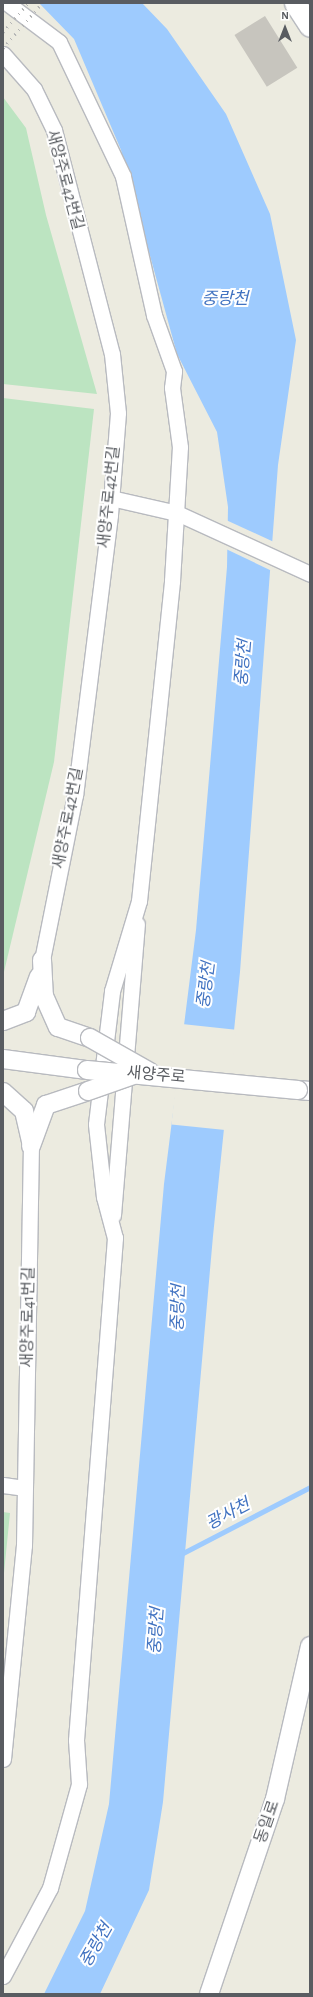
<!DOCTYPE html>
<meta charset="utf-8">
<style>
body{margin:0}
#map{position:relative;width:313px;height:1997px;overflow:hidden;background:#ecebe0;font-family:"Alegreya Sans","Noto Sans KR",sans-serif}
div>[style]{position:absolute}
.green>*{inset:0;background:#bce4c1}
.water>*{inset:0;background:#9ecbfe}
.pier>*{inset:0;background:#ecebe0;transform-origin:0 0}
.stream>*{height:5px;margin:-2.5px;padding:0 2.5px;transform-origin:2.5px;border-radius:2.5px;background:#9ecbfe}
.building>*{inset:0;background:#c7c5be;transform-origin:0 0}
.roads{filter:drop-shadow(1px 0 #b8babf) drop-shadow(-1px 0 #b8babf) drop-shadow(0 1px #b8babf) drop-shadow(0 -1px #b8babf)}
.minor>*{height:15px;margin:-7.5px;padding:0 7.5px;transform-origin:7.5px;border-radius:7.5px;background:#fff}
.tertiary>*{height:18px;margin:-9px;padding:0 9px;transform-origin:9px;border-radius:9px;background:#fff}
.secondary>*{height:21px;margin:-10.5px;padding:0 10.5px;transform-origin:10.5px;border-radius:10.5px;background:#fff}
.rail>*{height:3px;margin-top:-1.5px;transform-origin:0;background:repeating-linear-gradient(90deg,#b4b5b5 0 1px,transparent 0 6px)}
.bridges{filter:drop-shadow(1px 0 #b8babf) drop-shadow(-1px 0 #b8babf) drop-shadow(0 1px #b8babf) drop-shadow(0 -1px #b8babf)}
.tertiary-bridge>*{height:18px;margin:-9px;padding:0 9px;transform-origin:9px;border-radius:9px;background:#fff}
span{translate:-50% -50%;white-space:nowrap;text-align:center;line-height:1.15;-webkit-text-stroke:4px #fff;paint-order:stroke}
.street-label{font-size:16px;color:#595c61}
.water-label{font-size:17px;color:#4273c1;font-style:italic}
.frame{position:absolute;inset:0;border:4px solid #595c61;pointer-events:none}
.north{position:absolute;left:265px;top:8px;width:40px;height:40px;-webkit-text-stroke:3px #fff;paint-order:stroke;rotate:0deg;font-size:11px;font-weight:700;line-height:16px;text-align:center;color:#595c61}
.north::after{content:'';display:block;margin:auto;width:14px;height:18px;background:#595c61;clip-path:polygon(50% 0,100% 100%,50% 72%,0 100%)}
</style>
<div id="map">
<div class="green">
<i style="clip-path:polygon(3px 97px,26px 128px,46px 215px,97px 394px,3px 384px)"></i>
<i style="clip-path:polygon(3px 398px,94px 409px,54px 762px,3px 976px)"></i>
<i style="clip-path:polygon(3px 1512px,10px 1513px,3px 1583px)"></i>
</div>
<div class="water">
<i style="clip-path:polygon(39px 3px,142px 3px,167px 29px,226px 114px,270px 214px,296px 340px,278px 465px,240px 972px,213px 1236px,163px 1802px,149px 1890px,100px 1994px,44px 1994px,85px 1911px,109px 1804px,164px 1184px,196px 930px,227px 567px,228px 507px,217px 432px,177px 354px,121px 150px,74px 39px)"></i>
</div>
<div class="pier">
<i style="clip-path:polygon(226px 520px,274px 542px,272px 571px,226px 549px)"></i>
<i style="left:182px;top:1024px;width:54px;height:101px;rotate:6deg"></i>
</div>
<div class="stream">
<i style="left:181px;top:1554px;width:145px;rotate:-27.4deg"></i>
</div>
<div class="building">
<i style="left:265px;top:16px;width:61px;height:36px;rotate:58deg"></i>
</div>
<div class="roads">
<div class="minor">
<i style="left:3px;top:54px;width:47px;rotate:48.5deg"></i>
<i style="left:34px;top:89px;width:46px;rotate:64deg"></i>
<i style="left:54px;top:130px;width:231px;rotate:75.5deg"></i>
<i style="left:112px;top:354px;width:59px;rotate:84.2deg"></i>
<i style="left:118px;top:413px;width:102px;rotate:94.5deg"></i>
<i style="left:110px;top:515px;width:282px;rotate:97.1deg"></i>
<i style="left:75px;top:795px;width:168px;rotate:101.3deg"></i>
<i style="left:111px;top:498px;width:68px;rotate:12.8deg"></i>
<i style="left:177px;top:513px;width:146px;rotate:24.6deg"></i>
<i style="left:113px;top:1215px;width:292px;rotate:-85.3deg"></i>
<i style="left:3px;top:1485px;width:21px;rotate:8deg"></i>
<i style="left:3px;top:1759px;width:215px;rotate:-84.4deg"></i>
<i style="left:24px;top:1545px;width:399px;rotate:-89deg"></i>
<i style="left:3px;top:1976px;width:100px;rotate:-61.9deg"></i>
<i style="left:50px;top:1888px;width:108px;rotate:-74.4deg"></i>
<i style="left:79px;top:1784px;width:44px;rotate:-93.9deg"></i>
<i style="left:76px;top:1740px;width:504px;rotate:-85.56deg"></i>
<i style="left:115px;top:1238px;width:42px;rotate:-105deg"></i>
<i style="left:104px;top:1197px;width:73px;rotate:-96.3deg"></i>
<i style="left:96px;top:1124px;width:134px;rotate:-83.1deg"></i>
<i style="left:112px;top:991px;width:94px;rotate:-73.3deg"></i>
<i style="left:139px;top:901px;width:322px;rotate:-84.1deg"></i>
<i style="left:172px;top:581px;width:134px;rotate:-86.6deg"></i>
<i style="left:180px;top:447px;width:60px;rotate:-97.7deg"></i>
<i style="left:172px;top:388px;width:17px;rotate:-83deg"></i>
<i style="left:174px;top:371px;width:59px;rotate:-109.7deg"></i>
<i style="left:154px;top:315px;width:142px;rotate:-102.6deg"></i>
<i style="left:123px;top:176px;width:148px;rotate:-115.5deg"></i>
<i style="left:59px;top:42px;width:65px;rotate:-143.1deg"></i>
</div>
<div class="tertiary">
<i style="left:42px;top:960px;width:36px;rotate:87deg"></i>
<i style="left:44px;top:996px;width:34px;rotate:66deg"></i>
<i style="left:58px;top:1027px;width:34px;rotate:19deg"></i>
<i style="left:3px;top:1021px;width:25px;rotate:-21deg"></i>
<i style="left:26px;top:1012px;width:38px;rotate:-70deg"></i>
<i style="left:3px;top:1059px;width:85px;rotate:7.5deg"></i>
<i style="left:298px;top:1090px;width:12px;rotate:5deg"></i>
<i style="left:3px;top:1092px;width:28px;rotate:42deg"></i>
<i style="left:24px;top:1111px;width:32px;rotate:77deg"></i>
<i style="left:31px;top:1146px;width:44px;rotate:-69.9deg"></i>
<i style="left:46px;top:1105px;width:44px;rotate:-18.4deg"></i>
<i style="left:209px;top:1994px;width:206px;rotate:-71.3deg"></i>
<i style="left:275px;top:1799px;width:157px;rotate:-77.1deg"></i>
</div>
<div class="secondary">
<i style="left:295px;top:3px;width:27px;rotate:57deg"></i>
</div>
</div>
<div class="rail">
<i style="left:3px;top:32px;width:38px;rotate:-49deg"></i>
<i style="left:3px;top:48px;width:60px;rotate:-49.1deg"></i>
</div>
<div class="bridges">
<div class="tertiary-bridge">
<i style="left:90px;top:1038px;width:69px;rotate:29.5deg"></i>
<i style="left:87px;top:1070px;width:212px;rotate:5.4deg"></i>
<i style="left:88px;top:1091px;width:46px;rotate:-19.2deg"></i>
</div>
</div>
<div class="street-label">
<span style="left:65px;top:180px;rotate:75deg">새양주로42번길</span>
<span style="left:109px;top:497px;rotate:-84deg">새양주로42번길</span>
<span style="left:68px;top:818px;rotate:-79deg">새양주로42번길</span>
<span style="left:156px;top:1075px;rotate:5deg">새양주로</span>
<span style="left:28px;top:1317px;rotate:-89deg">새양주로41번길</span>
<span style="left:267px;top:1822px;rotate:-71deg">동일로</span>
</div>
<div class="water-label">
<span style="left:225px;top:299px">중랑천</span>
<span style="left:243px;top:663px;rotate:-85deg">중랑천</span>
<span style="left:206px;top:985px;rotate:-83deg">중랑천</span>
<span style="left:178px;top:1308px;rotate:-88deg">중랑천</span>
<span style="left:228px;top:1514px;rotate:-28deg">광사천</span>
<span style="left:156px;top:1631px;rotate:-86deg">중랑천</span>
<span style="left:96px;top:1945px;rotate:-60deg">중랑천</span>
</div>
<div class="frame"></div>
<div class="north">N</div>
</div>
